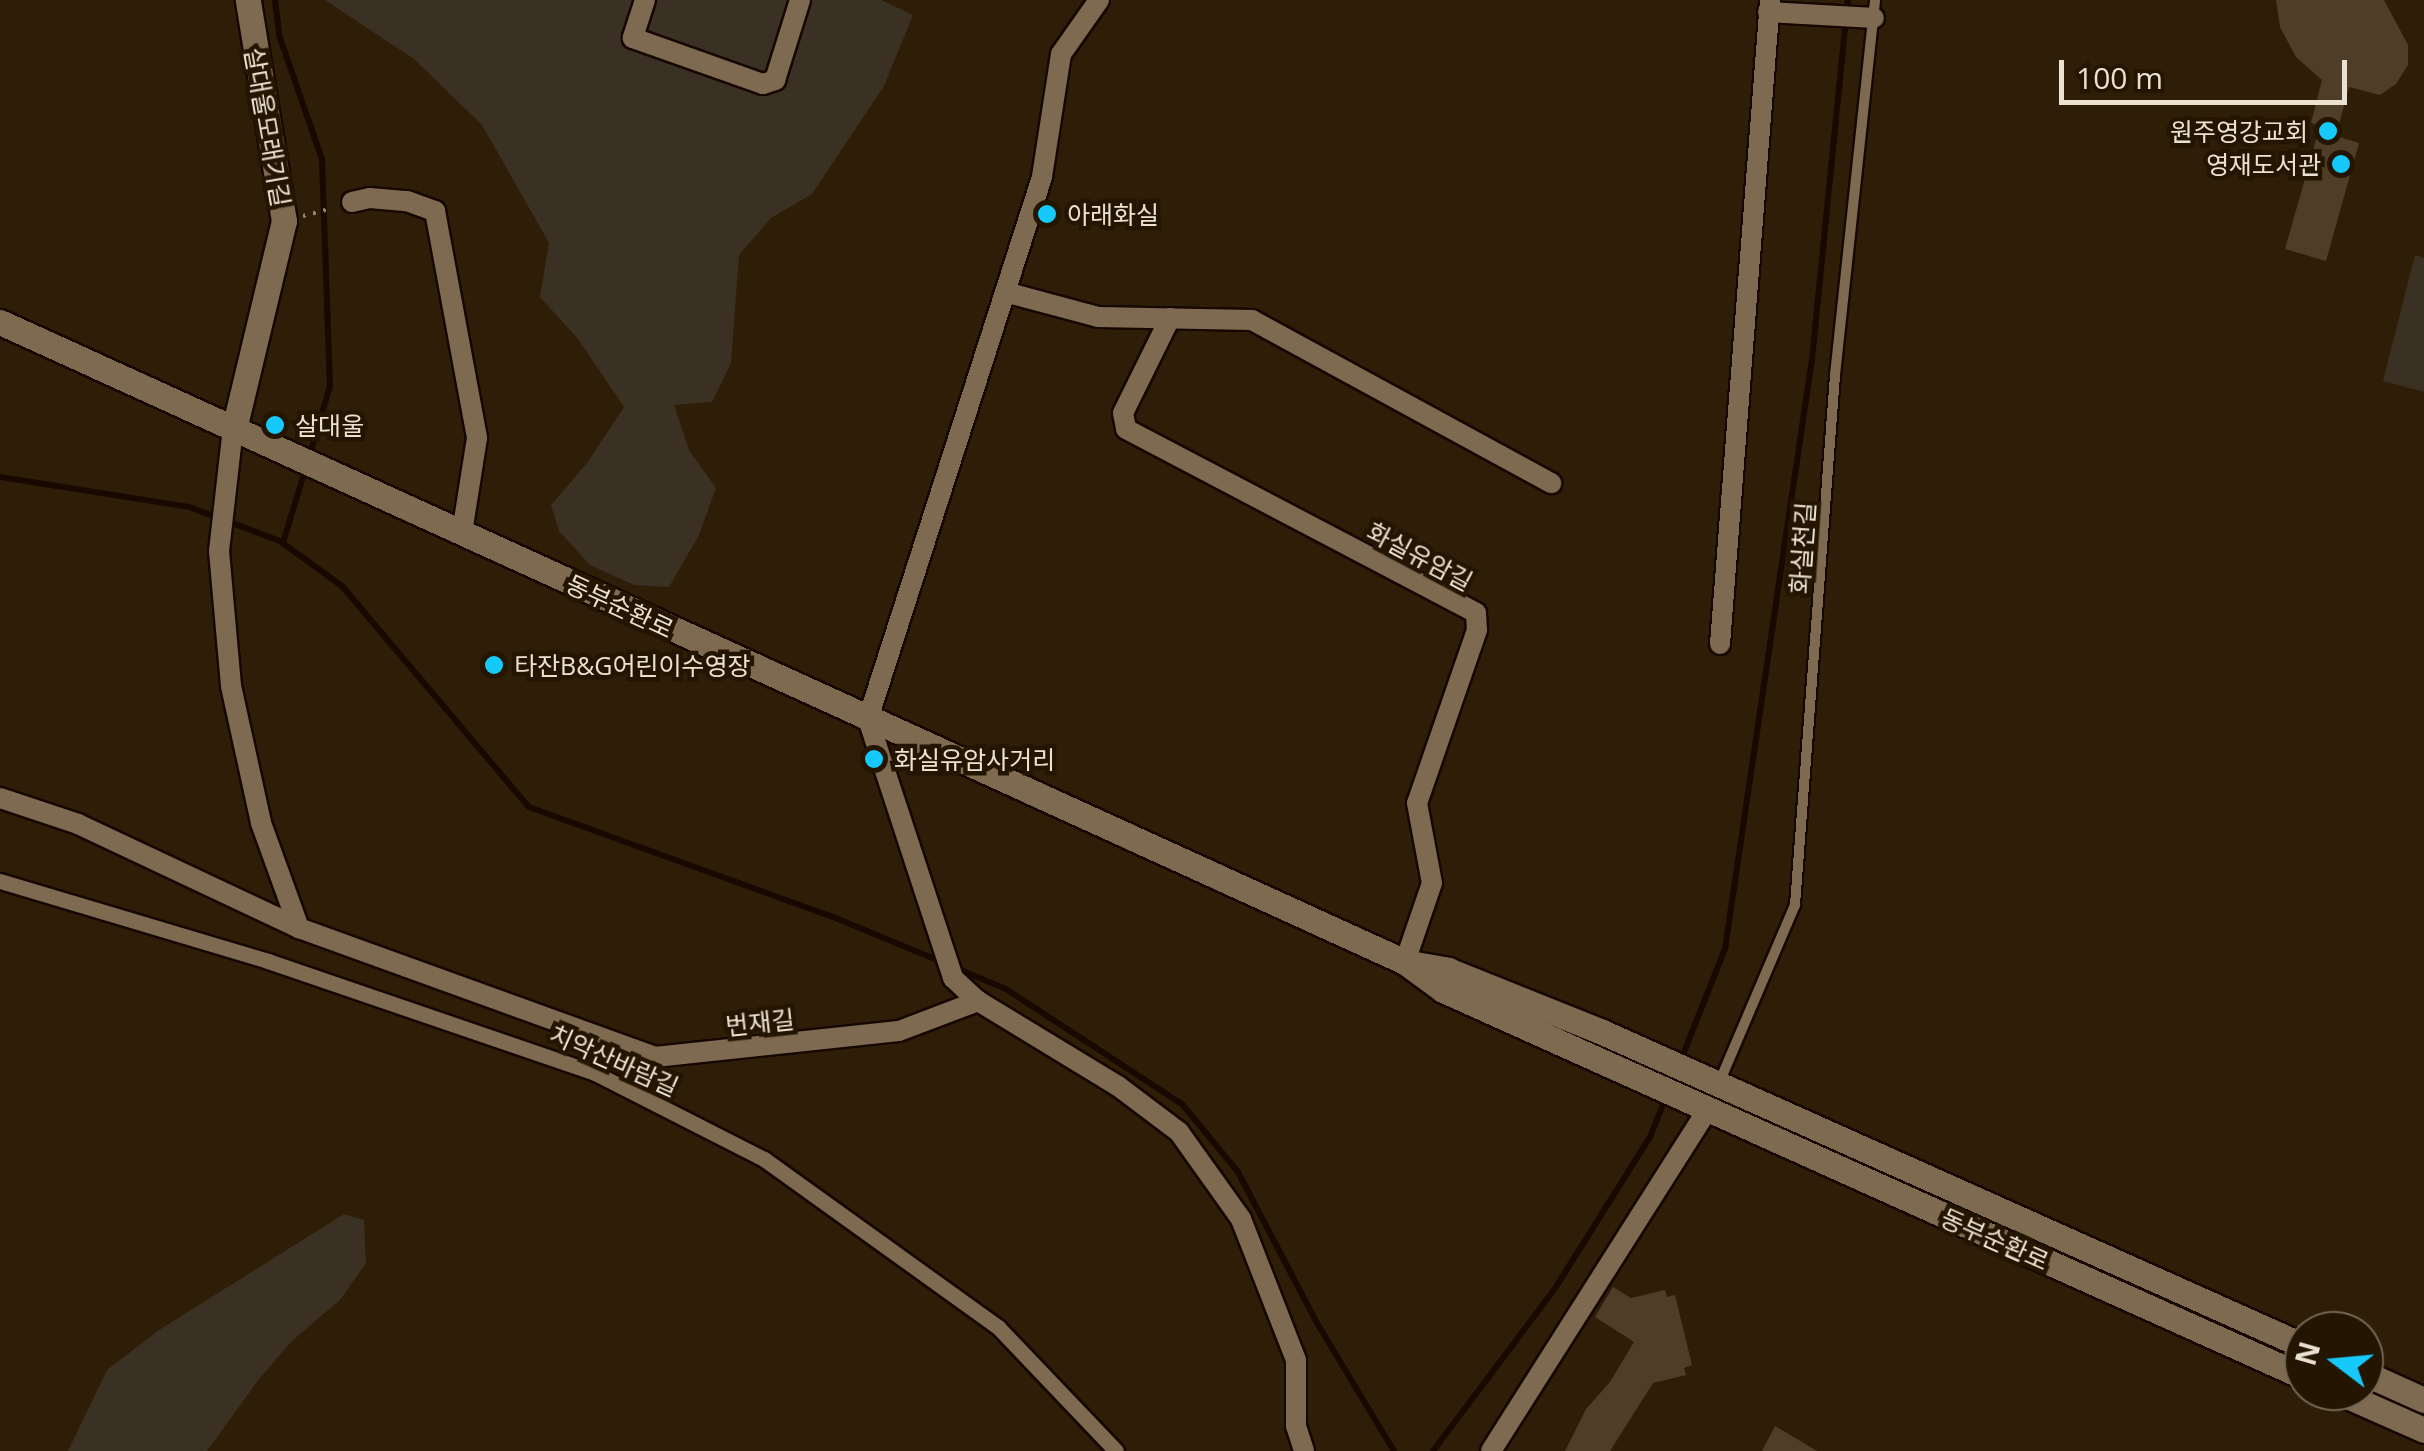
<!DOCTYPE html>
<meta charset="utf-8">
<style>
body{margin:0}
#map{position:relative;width:2424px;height:1451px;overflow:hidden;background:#2e1e07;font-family:"Open Sans","Noto Sans KR",sans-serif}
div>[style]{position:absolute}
.green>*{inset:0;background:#3a3023}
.stream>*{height:6px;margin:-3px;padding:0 3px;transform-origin:3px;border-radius:3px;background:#170800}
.building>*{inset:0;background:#4f3e27}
.path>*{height:4px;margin-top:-2px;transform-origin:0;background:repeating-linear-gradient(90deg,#938674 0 2.5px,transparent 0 10.5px)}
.roads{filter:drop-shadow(2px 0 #160700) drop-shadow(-2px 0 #160700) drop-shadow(0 2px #160700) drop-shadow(0 -2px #160700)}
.service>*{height:10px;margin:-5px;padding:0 5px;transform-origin:5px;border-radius:5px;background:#7d6a51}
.pedestrian>*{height:15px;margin:-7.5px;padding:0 7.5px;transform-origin:7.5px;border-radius:7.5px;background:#7d6a51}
.minor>*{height:20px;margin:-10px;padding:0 10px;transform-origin:10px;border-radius:10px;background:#7d6a51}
.tertiary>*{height:25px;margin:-12.5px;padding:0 12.5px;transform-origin:12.5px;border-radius:12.5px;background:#7d6a51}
.dots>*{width:28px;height:28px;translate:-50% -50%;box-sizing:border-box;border:5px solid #241501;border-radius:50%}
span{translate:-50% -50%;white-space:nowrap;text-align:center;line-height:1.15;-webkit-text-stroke:9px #241501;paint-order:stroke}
.street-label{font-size:25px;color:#ebe1d3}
.poi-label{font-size:25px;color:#ebe1d3}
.right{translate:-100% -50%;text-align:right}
.left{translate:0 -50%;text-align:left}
.north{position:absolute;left:2284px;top:1311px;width:100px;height:100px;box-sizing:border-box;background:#241501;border:2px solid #746755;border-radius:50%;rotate:286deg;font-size:28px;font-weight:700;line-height:40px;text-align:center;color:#ebe1d3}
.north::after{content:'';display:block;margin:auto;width:35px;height:45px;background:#15cafb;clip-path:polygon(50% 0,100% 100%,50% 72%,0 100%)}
.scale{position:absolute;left:2059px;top:60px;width:288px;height:45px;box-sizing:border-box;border:5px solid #ebe1d3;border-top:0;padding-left:12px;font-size:30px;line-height:35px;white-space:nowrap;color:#ebe1d3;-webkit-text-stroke:8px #241501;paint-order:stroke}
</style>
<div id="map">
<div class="green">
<i style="clip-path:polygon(325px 0,881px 0,913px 15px,884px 86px,812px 194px,771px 218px,739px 255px,731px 363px,712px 402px,674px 405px,689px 450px,716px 488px,699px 535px,669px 587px,634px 585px,590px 565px,559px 531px,551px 505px,587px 463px,624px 407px,578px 339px,540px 297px,549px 243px,482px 125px,414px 59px)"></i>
<i style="clip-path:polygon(2415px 255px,2424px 258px,2424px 392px,2383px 381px)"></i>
<i style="clip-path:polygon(344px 1214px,364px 1220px,366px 1263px,340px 1300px,292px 1341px,259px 1379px,207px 1451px,68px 1451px,107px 1370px,159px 1330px)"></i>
</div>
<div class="stream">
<i style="left:275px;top:0;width:35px;rotate:83deg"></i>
<i style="left:279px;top:35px;width:131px;rotate:70.9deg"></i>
<i style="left:322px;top:159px;width:227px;rotate:88deg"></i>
<i style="left:330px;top:386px;width:75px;rotate:106.3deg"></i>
<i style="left:0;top:477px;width:191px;rotate:9deg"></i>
<i style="left:189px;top:507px;width:97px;rotate:20.5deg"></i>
<i style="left:280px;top:541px;width:77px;rotate:36deg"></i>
<i style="left:342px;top:586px;width:289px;rotate:49.8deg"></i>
<i style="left:529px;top:807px;width:323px;rotate:19.9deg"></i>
<i style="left:833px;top:917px;width:116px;rotate:22.4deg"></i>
<i style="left:283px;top:543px;width:76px;rotate:-73.2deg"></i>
<i style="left:956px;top:968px;width:54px;rotate:22.8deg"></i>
<i style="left:1006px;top:989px;width:210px;rotate:33.2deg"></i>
<i style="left:1182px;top:1104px;width:88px;rotate:50.5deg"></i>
<i style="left:1238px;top:1172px;width:170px;rotate:62.4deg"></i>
<i style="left:1317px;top:1323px;width:149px;rotate:59deg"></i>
<i style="left:1680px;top:1062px;width:122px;rotate:-68.3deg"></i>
<i style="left:1725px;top:949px;width:596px;rotate:-81.61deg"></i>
<i style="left:1812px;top:359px;width:361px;rotate:-84.3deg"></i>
<i style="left:1433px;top:1451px;width:201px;rotate:-53.1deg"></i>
<i style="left:1554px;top:1290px;width:181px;rotate:-57.9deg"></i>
<i style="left:1650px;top:1137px;width:43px;rotate:-68.2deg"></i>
</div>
<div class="building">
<i style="clip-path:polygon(2276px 0,2384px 0,2408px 45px,2408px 65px,2396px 84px,2380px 95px,2349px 87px,2336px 136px,2359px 143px,2326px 261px,2285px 249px,2320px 126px,2311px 123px,2322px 80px,2296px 57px,2280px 27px)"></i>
<i style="clip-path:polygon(1613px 1287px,1631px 1298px,1665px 1290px,1667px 1297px,1675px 1295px,1692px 1365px,1684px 1368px,1686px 1375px,1653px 1383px,1610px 1451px,1565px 1451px,1586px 1409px,1610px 1382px,1634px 1342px,1595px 1317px)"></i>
<i style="clip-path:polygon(1775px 1426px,1817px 1451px,1762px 1451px)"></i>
</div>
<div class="path">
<i style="left:303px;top:216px;width:30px;rotate:-15deg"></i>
</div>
<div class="roads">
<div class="service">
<i style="left:1719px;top:1083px;width:194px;rotate:-66.9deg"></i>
<i style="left:1795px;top:905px;width:532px;rotate:-85.68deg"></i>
<i style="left:1835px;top:375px;width:377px;rotate:-83.9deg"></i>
</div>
<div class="pedestrian">
<i style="left:0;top:881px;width:280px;rotate:16.6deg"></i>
<i style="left:268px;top:961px;width:346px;rotate:18.9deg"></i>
<i style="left:595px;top:1073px;width:190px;rotate:27deg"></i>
<i style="left:764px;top:1159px;width:288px;rotate:35.7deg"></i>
<i style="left:998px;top:1327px;width:171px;rotate:46.4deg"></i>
</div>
<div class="minor">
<i style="left:645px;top:0;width:40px;rotate:108deg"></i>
<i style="left:633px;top:38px;width:138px;rotate:19.5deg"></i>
<i style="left:763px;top:84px;width:13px;rotate:-18deg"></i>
<i style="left:775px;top:80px;width:84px;rotate:-72.6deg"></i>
<i style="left:1099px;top:0;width:66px;rotate:125.1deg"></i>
<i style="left:1061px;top:54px;width:124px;rotate:98.8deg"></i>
<i style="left:1042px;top:177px;width:569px;rotate:107.8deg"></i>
<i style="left:868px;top:719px;width:273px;rotate:71.8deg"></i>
<i style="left:953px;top:978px;width:34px;rotate:43deg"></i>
<i style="left:978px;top:1001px;width:164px;rotate:31.3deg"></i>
<i style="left:1118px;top:1086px;width:76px;rotate:37deg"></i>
<i style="left:1179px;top:1132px;width:107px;rotate:54.5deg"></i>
<i style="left:1241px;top:1219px;width:151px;rotate:68.7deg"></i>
<i style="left:1296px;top:1360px;width:66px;rotate:90deg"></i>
<i style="left:1296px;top:1426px;width:26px;rotate:72deg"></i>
<i style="left:1768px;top:12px;width:106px;rotate:3.2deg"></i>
<i style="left:352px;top:202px;width:18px;rotate:-13deg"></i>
<i style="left:370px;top:198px;width:37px;rotate:5deg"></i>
<i style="left:407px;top:201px;width:30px;rotate:20deg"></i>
<i style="left:435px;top:211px;width:231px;rotate:79.5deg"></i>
<i style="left:477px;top:438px;width:96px;rotate:99deg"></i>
<i style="left:1005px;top:292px;width:96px;rotate:15deg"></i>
<i style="left:1098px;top:317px;width:154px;rotate:1.1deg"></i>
<i style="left:1252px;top:320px;width:341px;rotate:28.6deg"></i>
<i style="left:1170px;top:318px;width:106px;rotate:116.3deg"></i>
<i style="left:1123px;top:413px;width:16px;rotate:79deg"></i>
<i style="left:1126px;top:429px;width:395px;rotate:27.7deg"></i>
<i style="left:1476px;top:613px;width:17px;rotate:87deg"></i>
<i style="left:1477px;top:630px;width:183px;rotate:109.1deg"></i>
<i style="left:1417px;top:803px;width:81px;rotate:79.4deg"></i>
<i style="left:1432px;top:883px;width:83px;rotate:108.9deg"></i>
<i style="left:232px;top:437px;width:115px;rotate:96.5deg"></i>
<i style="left:219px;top:551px;width:136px;rotate:84.9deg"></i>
<i style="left:231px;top:686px;width:140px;rotate:77.6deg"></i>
<i style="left:261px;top:823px;width:112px;rotate:70.1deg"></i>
<i style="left:1720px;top:644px;width:646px;rotate:-85.56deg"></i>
<i style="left:0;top:798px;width:82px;rotate:18.4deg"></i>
<i style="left:78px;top:824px;width:244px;rotate:25.2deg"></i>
<i style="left:299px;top:928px;width:379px;rotate:19.9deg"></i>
<i style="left:655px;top:1057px;width:245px;rotate:-6.1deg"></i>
<i style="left:899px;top:1031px;width:85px;rotate:-20.8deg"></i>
<i style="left:1491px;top:1451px;width:404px;rotate:-57.6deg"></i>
</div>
<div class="tertiary">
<i style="left:0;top:322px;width:1544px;rotate:24.49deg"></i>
<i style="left:1405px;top:962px;width:47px;rotate:36.4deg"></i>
<i style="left:1443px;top:990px;width:944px;rotate:24.2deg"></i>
<i style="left:234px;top:429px;width:214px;rotate:-76.5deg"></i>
<i style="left:284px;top:221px;width:224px;rotate:-99.3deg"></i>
<i style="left:1415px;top:964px;width:34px;rotate:10deg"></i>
<i style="left:1448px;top:970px;width:164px;rotate:21.9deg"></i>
<i style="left:1600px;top:1031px;width:771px;rotate:24.11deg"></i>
<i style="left:2364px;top:1373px;width:66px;rotate:24.2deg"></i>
<i style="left:2336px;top:1391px;width:96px;rotate:23.9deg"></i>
</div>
</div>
<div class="dots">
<i style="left:2328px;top:131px;background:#15cafb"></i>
<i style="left:2341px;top:164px;background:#15cafb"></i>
<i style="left:1047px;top:214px;background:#15cafb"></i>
<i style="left:275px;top:425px;background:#15cafb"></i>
<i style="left:494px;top:665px;background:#15cafb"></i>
<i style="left:874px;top:759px;background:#15cafb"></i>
</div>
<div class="street-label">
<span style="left:268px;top:127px;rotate:80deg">살대울모래기길</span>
<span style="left:1802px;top:548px;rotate:-86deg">화실천길</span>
<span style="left:1420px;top:556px;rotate:28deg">화실유암길</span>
<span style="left:620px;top:606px;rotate:25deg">동부순환로</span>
<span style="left:760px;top:1022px;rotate:-6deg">번재길</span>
<span style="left:614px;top:1060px;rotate:24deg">치악산바람길</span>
<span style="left:1995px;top:1239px;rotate:24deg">동부순환로</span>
</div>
<div class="poi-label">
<span class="right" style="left:2308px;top:131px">원주영강교회</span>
<span class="right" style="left:2321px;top:164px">영재도서관</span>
<span class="left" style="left:1067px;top:214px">아래화실</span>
<span class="left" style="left:295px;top:425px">살대울</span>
<span class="left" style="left:514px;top:665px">타잔B&amp;G어린이수영장</span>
<span class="left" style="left:894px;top:759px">화실유암사거리</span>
</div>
<div class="north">N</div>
<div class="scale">100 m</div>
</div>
